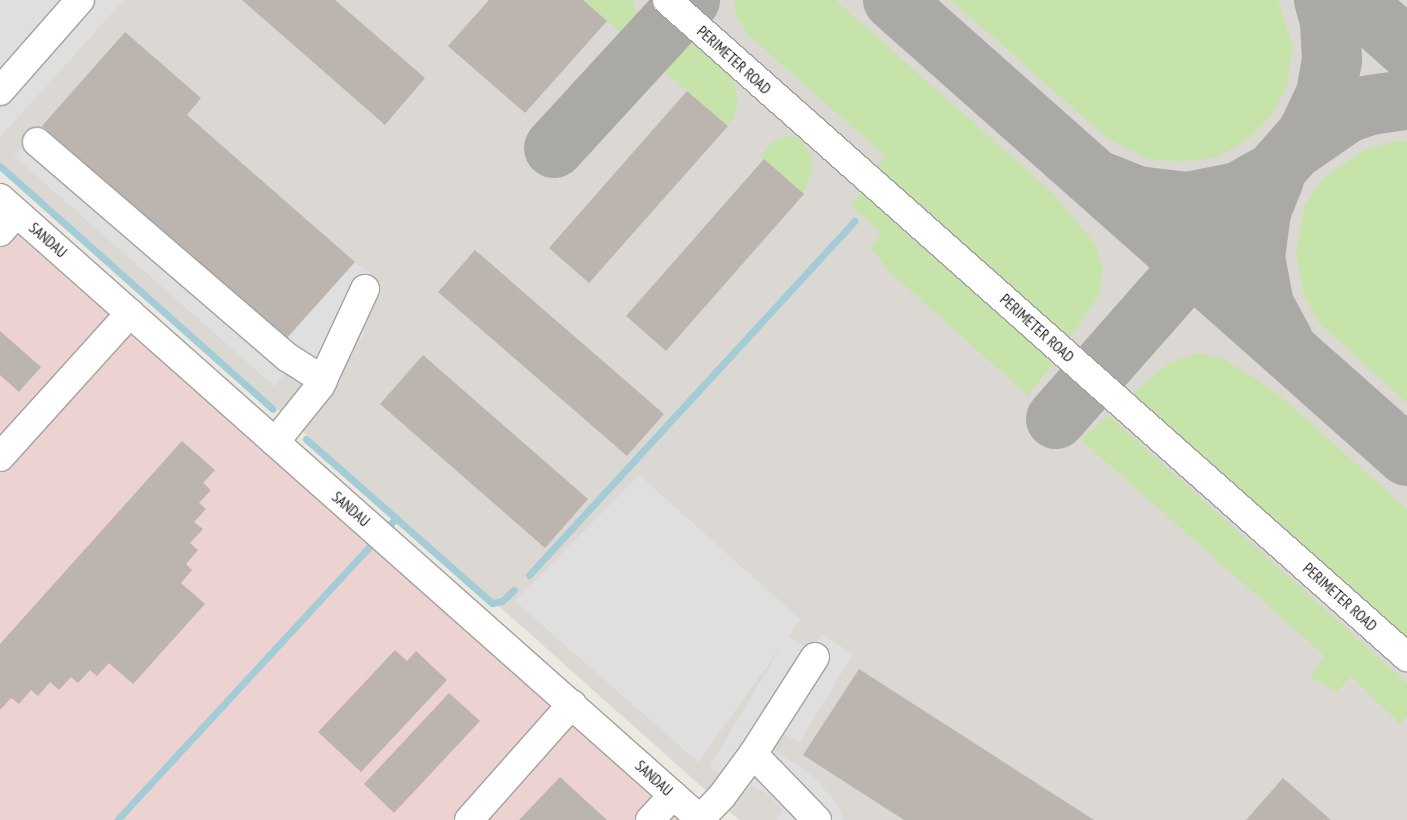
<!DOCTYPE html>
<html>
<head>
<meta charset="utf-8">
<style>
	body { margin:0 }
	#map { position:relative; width:1407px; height:820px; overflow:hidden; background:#ece9e1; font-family:"PT Sans Narrow",sans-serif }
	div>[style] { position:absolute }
	.commercial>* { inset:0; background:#ecd2d1 }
	.airport>* { inset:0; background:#dbd8d3 }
	.grass>* { inset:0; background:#c6e4aa }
	.parking>* { inset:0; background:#dfdfdf }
	.stream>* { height:7px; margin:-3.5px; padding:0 3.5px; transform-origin:3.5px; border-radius:3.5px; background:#a4ccd7 }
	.taxiway>* { height:60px; margin:-30px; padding:0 30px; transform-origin:30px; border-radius:30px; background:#aaa9a5 }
	.building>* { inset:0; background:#bcb4ae }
	.roads { filter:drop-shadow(1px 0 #a2a2a2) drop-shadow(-1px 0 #a2a2a2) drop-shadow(0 1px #a2a2a2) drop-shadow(0 -1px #a2a2a2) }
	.minor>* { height:28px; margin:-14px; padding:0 14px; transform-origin:14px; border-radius:14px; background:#fff }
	span { translate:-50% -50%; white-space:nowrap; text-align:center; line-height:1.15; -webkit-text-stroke:5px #fff; paint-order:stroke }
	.street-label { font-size:15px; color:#1b1b1b }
</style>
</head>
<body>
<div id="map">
	<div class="commercial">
		<i style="clip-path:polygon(0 219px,681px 820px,0 820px)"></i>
	</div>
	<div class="airport">
		<i style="clip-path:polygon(0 0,1407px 0,1407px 820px,739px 820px,0 162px)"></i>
	</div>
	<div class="grass">
		<i style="clip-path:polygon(583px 0,633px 0,637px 14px,627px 38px)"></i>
		<i style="clip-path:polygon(733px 0,835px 0,1056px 196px,1095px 244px,1103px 269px,1099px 295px,1069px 340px,876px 169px,885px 156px,748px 35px,737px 16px)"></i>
		<i style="clip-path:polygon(951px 0,1278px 0,1293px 48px,1287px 86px,1273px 113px,1249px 139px,1217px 157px,1182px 162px,1148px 159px,1107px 138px)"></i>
		<i style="clip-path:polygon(689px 41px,701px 44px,728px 70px,736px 86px,738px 102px,734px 118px,728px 126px,658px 66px)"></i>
		<i style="clip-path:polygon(787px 136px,799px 138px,811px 155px,813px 167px,804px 194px,760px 156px,775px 140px)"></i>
		<i style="clip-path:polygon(1395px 141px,1407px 142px,1407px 403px,1317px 321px,1304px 295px,1296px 253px,1304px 207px,1321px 180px,1364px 150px)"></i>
		<i style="clip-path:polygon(864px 188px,1056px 359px,1028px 396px,891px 273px,870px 247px,882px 233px,851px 206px)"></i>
		<i style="clip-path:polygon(1199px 353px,1223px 359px,1277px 393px,1407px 509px,1407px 638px,1131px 395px,1168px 363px)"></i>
		<i style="clip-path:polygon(1108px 415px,1407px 683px,1407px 717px,1400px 724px,1351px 676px,1337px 692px,1310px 677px,1325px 656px,1081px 440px)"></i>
	</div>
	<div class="parking">
		<i style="clip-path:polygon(0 0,124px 0,0 137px)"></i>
		<i style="clip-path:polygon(42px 126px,286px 339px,355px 262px,372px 275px,362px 341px,356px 338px,338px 367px,286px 373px,274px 386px,14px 156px)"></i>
		<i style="clip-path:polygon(639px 475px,800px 619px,788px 636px,810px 649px,822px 634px,853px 654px,799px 743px,784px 734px,774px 750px,813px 776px,836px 803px,844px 820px,776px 820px,783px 810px,765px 792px,751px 786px,744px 794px,710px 766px,783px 644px,698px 762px,515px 601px)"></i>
	</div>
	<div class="stream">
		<i style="left:0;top:166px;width:365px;rotate:41.7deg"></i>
		<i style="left:306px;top:439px;width:248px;rotate:41.4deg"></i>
		<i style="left:492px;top:603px;width:10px;rotate:-11deg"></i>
		<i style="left:502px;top:601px;width:16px;rotate:-43deg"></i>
		<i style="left:384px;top:531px;width:18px;rotate:-47deg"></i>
		<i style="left:529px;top:575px;width:481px;rotate:-47.4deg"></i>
		<i style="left:117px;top:820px;width:382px;rotate:-47.3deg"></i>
	</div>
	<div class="taxiway">
		<i style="left:893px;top:0;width:687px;rotate:41.58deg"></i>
		<i style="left:1353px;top:0;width:72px;rotate:41.6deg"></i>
		<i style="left:554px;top:148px;width:201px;rotate:-47.4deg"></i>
		<i style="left:1296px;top:148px;width:62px;rotate:-34.5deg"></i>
		<i style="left:1347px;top:113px;width:24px;rotate:-19deg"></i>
		<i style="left:1370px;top:105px;width:37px;rotate:-8deg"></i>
		<i style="left:1274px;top:179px;width:35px;rotate:112deg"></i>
		<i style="left:1261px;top:212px;width:45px;rotate:97.6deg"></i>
		<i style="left:1255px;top:257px;width:49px;rotate:79.4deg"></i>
		<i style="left:1264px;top:305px;width:42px;rotate:61.6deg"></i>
		<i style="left:1105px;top:183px;width:35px;rotate:22deg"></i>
		<i style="left:1137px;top:196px;width:51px;rotate:6.7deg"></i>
		<i style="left:1188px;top:202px;width:51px;rotate:-11.3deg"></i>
		<i style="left:1238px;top:192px;width:35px;rotate:-29deg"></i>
		<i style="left:1056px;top:419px;width:380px;rotate:-48.6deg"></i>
		<i style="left:1307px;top:134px;width:44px;rotate:-64.6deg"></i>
		<i style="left:1326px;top:94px;width:35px;rotate:-80deg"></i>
		<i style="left:1332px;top:60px;width:38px;rotate:-93deg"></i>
		<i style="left:1330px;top:22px;width:23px;rotate:-105deg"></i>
	</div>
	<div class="building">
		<i style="clip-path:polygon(242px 0,335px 0,425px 78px,385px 125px)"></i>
		<i style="clip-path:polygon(489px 0,583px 0,607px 21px,525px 113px,448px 46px)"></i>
		<i style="clip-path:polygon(125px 32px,201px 98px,187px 115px,355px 262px,286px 339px,42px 126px)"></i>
		<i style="clip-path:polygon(687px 91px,728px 126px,589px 283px,549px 248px)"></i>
		<i style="clip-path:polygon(764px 159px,804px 194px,666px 351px,626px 316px)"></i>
		<i style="clip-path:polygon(475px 250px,664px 414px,627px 456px,438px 292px)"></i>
		<i style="clip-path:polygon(0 331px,41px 367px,19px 392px,0 375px)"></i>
		<i style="clip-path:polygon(423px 355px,588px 499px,545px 548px,380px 404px)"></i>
		<i style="clip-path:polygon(182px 441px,215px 470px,203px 483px,211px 490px,199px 503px,206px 509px,194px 522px,203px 529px,190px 543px,198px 550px,186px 564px,192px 570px,181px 583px,205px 604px,133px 684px,109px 663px,97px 676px,90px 670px,78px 683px,71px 677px,59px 690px,50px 682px,38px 696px,31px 690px,19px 704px,11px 698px,0 710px,0 644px)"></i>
		<i style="clip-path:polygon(395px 650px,407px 661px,416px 651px,447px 680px,361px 772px,318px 732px)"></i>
		<i style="clip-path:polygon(859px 669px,1094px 820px,904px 820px,803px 755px)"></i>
		<i style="clip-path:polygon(449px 693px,480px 721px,394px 813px,364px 784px)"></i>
		<i style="clip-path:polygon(560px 777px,607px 820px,519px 820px)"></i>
		<i style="clip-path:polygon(1283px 778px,1331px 820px,1246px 820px)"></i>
	</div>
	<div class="roads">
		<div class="minor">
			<i style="left:667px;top:0;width:990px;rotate:41.6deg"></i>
			<i style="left:0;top:91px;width:121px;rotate:-48.7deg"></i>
			<i style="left:37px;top:142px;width:330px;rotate:40.7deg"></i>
			<i style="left:287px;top:357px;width:43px;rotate:32.6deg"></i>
			<i style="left:0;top:198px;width:937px;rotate:41.58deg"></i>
			<i style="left:0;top:232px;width:25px;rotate:-48deg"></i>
			<i style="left:275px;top:442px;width:72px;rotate:-51.2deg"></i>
			<i style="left:320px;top:386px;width:107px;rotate:-65.1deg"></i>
			<i style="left:0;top:457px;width:194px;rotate:-47.9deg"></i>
			<i style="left:753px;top:754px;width:115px;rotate:-57.4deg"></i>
			<i style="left:469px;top:820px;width:155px;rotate:-48.4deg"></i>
			<i style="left:650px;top:820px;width:34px;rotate:-47deg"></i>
			<i style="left:699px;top:820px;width:33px;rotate:-46deg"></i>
			<i style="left:722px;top:796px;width:52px;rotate:-53.6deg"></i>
			<i style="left:753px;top:754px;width:92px;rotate:45.9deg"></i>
		</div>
	</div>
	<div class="street-label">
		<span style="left:734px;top:60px;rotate:42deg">PERIMETER ROAD</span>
		<span style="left:48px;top:240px;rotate:41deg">SANDAU</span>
		<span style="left:1037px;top:328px;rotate:42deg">PERIMETER ROAD</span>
		<span style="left:351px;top:509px;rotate:41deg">SANDAU</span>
		<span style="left:1340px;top:597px;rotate:42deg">PERIMETER ROAD</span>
		<span style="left:654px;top:778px;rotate:42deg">SANDAU</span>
	</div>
</div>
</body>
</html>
